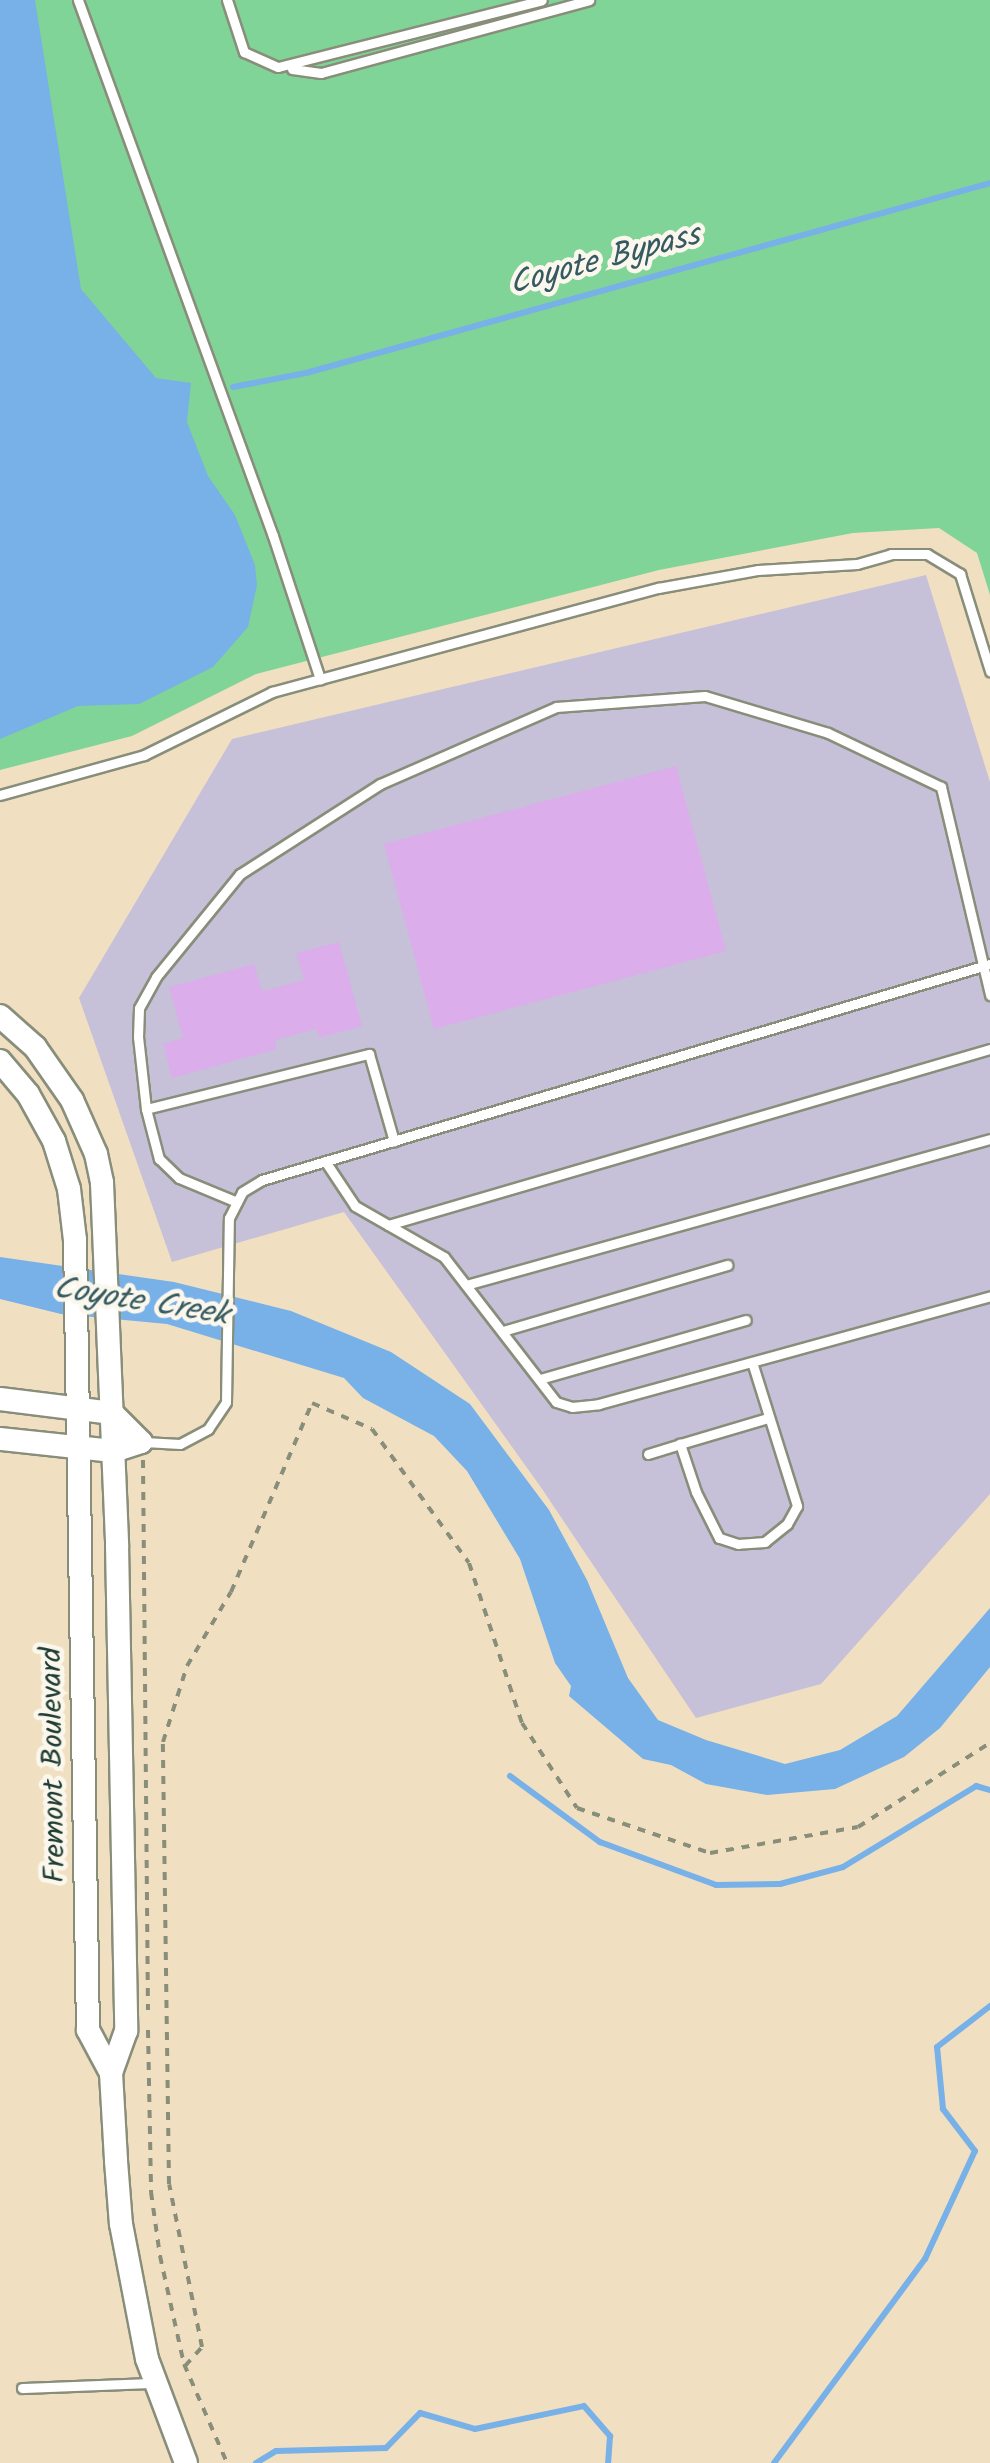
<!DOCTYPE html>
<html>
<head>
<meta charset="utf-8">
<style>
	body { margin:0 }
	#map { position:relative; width:990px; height:2463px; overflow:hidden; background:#f0e0c1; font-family:Kalam,sans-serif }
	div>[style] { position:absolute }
	.industrial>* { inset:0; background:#c7c0d9 }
	.green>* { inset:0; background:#81d497 }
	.water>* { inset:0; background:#78b0e8 }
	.stream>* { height:6px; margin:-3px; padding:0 3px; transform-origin:3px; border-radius:3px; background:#78b0e8 }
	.building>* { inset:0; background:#dbadea }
	.path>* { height:4px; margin-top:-2px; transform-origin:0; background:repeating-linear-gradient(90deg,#888e7a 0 8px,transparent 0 16px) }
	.roads { filter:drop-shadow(2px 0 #888e7a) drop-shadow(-2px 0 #888e7a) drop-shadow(0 2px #888e7a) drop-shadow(0 -2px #888e7a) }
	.service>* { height:9px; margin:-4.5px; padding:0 4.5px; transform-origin:4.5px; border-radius:4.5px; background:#fff }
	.secondary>* { height:22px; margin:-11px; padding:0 11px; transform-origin:11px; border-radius:11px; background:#fff }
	span { translate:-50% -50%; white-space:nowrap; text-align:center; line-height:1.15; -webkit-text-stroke:9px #fbf7ec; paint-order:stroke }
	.street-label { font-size:30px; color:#1f3d34 }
	.water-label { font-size:32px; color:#355a61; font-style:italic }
</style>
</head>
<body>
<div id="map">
	<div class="industrial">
		<i style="clip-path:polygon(926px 575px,990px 782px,990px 1494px,821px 1684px,696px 1718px,540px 1486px,344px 1212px,172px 1262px,79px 998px,232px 739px)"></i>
	</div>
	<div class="green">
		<i style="clip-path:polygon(0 0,990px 0,990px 595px,977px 553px,939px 528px,853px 533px,659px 570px,256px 674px,132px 736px,0 770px)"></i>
	</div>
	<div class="water">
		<i style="clip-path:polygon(0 0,35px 0,81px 289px,156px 378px,191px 383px,187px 422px,208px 476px,235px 515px,255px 565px,257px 585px,248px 627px,213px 667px,139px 704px,78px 706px,0 739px)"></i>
		<i style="clip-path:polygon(0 1257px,174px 1282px,291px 1311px,391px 1352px,470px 1404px,549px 1510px,587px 1580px,628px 1678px,658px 1720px,706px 1740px,785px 1764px,840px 1750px,897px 1716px,990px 1608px,990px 1667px,940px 1728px,904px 1757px,835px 1789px,767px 1795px,706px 1784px,671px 1765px,643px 1759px,569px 1696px,571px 1686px,555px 1663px,520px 1559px,467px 1471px,434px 1436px,363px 1398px,344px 1378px,167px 1324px,61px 1314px,0 1299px)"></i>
	</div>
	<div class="stream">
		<i style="left:233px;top:387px;width:74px;rotate:-10.9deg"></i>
		<i style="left:306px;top:373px;width:710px;rotate:-15.52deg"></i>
		<i style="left:510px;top:1776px;width:112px;rotate:36.3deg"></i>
		<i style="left:600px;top:1842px;width:124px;rotate:20.3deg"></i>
		<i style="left:716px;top:1885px;width:64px;rotate:-0.9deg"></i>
		<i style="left:780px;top:1884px;width:65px;rotate:-15.1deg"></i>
		<i style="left:843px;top:1867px;width:156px;rotate:-31.3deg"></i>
		<i style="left:976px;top:1786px;width:15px;rotate:16deg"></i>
		<i style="left:256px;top:2463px;width:23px;rotate:-31deg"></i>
		<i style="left:276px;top:2451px;width:110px;rotate:-1.6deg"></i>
		<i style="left:386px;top:2448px;width:49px;rotate:-45.8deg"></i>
		<i style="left:420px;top:2413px;width:57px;rotate:16.2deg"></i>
		<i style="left:475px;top:2429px;width:111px;rotate:-11.9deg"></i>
		<i style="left:584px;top:2406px;width:40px;rotate:49deg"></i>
		<i style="left:610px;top:2436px;width:27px;rotate:94deg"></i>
		<i style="left:774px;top:2463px;width:254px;rotate:-53.5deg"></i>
		<i style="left:925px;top:2259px;width:119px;rotate:-65.2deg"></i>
		<i style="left:975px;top:2151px;width:53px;rotate:-127.3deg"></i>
		<i style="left:943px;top:2109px;width:62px;rotate:-95.5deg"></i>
		<i style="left:937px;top:2047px;width:67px;rotate:-37.7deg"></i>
	</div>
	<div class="building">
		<i style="clip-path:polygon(676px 766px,726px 951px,434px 1029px,384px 844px)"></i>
		<i style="clip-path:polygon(339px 942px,362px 1026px,319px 1038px,317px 1029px,275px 1040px,277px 1049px,172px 1078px,163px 1044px,183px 1038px,169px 987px,254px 964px,262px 991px,304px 980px,296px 953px)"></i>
	</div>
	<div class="path">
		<i style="left:143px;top:1460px;width:550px;rotate:89.48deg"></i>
		<i style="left:148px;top:2030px;width:162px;rotate:88.9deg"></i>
		<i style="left:151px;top:2192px;width:65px;rotate:82deg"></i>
		<i style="left:160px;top:2256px;width:111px;rotate:77.5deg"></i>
		<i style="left:184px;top:2364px;width:108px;rotate:66.5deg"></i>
		<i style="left:185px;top:2366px;width:25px;rotate:-48deg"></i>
		<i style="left:202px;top:2347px;width:166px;rotate:-101.4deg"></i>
		<i style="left:169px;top:2184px;width:442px;rotate:-90.8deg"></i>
		<i style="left:163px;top:1742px;width:80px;rotate:-72.5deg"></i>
		<i style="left:187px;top:1666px;width:86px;rotate:-59.3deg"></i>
		<i style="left:231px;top:1592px;width:206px;rotate:-66.8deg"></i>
		<i style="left:312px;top:1403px;width:65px;rotate:23.4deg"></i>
		<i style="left:372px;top:1429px;width:165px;rotate:54.1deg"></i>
		<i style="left:469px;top:1563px;width:169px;rotate:71.7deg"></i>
		<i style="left:522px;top:1723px;width:101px;rotate:57.1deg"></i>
		<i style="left:577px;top:1808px;width:140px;rotate:18.7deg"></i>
		<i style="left:710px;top:1853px;width:150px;rotate:-10deg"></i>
		<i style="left:858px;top:1827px;width:156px;rotate:-32.5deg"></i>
	</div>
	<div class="roads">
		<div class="service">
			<i style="left:78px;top:0;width:570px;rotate:70.01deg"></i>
			<i style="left:273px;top:536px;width:151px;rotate:71.8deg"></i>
			<i style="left:227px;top:0;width:55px;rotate:71.9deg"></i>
			<i style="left:244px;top:52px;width:37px;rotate:24deg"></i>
			<i style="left:278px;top:67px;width:272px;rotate:-14.2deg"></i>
			<i style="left:292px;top:69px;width:29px;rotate:8deg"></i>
			<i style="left:321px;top:73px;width:278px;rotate:-15.2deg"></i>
			<i style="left:0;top:795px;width:149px;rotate:-15.5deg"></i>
			<i style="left:144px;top:755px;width:143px;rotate:-26.2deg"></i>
			<i style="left:272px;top:692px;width:400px;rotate:-15.1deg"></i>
			<i style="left:658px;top:588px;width:102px;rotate:-10.2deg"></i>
			<i style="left:758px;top:570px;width:99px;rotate:-3.5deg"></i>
			<i style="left:857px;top:564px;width:35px;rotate:-16deg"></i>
			<i style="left:891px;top:554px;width:36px"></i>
			<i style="left:927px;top:554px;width:39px;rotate:31deg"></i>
			<i style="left:960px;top:574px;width:102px;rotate:72.8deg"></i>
			<i style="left:146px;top:1109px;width:230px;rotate:-13.9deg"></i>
			<i style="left:369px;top:1054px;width:91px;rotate:74deg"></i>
			<i style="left:325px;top:1161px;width:54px;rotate:56.3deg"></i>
			<i style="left:355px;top:1206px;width:103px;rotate:29.8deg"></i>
			<i style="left:444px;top:1257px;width:183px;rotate:52.3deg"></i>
			<i style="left:556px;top:1402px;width:17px;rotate:17deg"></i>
			<i style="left:572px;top:1407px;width:27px;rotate:-6deg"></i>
			<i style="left:599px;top:1404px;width:406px;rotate:-15.4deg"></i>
			<i style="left:237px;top:1202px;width:63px;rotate:-157.5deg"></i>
			<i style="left:179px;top:1178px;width:28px;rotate:-136deg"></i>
			<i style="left:159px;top:1159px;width:52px;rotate:-104.6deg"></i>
			<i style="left:146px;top:1109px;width:72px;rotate:-96.3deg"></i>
			<i style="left:138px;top:1037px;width:29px;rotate:-88deg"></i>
			<i style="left:139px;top:1008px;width:35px;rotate:-61deg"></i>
			<i style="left:156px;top:977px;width:133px;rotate:-50.8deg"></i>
			<i style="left:240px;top:874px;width:166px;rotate:-32.7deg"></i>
			<i style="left:380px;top:784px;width:192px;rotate:-23.6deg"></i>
			<i style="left:556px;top:707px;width:149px;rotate:-4.2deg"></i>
			<i style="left:705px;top:696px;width:128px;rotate:16.7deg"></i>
			<i style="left:828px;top:733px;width:125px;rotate:25.5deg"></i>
			<i style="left:941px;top:787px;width:214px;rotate:76.7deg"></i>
			<i style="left:388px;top:1225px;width:627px;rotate:-16.3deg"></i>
			<i style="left:466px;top:1285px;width:544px;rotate:-15.57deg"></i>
			<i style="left:503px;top:1331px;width:234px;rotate:-16.4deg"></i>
			<i style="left:752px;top:1362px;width:151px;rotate:72.6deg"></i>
			<i style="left:797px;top:1506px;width:21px;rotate:119deg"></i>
			<i style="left:787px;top:1524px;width:28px;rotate:141deg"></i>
			<i style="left:765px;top:1542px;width:27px;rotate:176deg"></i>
			<i style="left:738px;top:1544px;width:20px;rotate:-162deg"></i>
			<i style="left:719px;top:1538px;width:51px;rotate:-116.6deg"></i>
			<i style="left:696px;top:1492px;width:51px;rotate:-108.4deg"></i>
			<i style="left:680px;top:1444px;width:92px;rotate:-16.5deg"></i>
			<i style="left:540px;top:1379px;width:214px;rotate:-16deg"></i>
			<i style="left:144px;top:1442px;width:36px;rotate:3deg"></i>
			<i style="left:180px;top:1444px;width:32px;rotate:-28deg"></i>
			<i style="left:208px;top:1429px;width:32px;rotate:-56deg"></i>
			<i style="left:226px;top:1402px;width:184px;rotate:-89.1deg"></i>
			<i style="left:229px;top:1218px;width:29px;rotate:-63deg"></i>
			<i style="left:242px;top:1192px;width:23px;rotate:-31deg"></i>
			<i style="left:262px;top:1180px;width:759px;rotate:-16.53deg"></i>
			<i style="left:648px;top:1454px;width:34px;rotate:-17deg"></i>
			<i style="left:22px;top:2388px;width:130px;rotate:-2.2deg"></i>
		</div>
		<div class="secondary">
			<i style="left:0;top:1016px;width:47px;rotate:41.5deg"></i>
			<i style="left:35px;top:1047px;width:65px;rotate:55.1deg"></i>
			<i style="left:72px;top:1100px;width:59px;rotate:66deg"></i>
			<i style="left:96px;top:1154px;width:30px;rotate:78deg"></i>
			<i style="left:102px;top:1183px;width:362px;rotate:87.6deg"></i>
			<i style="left:117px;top:1545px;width:486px;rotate:88.9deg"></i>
			<i style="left:126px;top:2031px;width:45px;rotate:109.7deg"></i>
			<i style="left:111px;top:2073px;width:88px;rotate:86.7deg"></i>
			<i style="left:116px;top:2161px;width:63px;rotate:85.5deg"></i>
			<i style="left:121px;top:2224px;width:137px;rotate:79.1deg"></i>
			<i style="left:147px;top:2359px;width:111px;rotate:69.4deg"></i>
			<i style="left:0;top:1061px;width:43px;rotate:49.7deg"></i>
			<i style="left:28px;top:1094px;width:54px;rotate:61deg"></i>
			<i style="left:54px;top:1141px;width:50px;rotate:72.6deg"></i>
			<i style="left:69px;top:1189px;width:51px;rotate:83.3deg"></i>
			<i style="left:75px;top:1240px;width:790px;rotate:89.06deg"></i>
			<i style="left:88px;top:2030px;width:49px;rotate:61.9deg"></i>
			<i style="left:0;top:1399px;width:113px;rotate:7.1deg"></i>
			<i style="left:112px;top:1413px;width:41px;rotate:45deg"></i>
			<i style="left:141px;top:1442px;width:29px;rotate:162deg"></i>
			<i style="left:113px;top:1451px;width:114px;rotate:-173.9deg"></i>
		</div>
	</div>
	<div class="street-label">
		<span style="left:54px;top:1765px;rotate:-91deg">Fremont Boulevard</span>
	</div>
	<div class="water-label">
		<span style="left:605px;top:261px;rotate:-15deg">Coyote Bypass</span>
		<span style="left:141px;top:1303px;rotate:9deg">Coyote Creek</span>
	</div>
</div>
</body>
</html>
